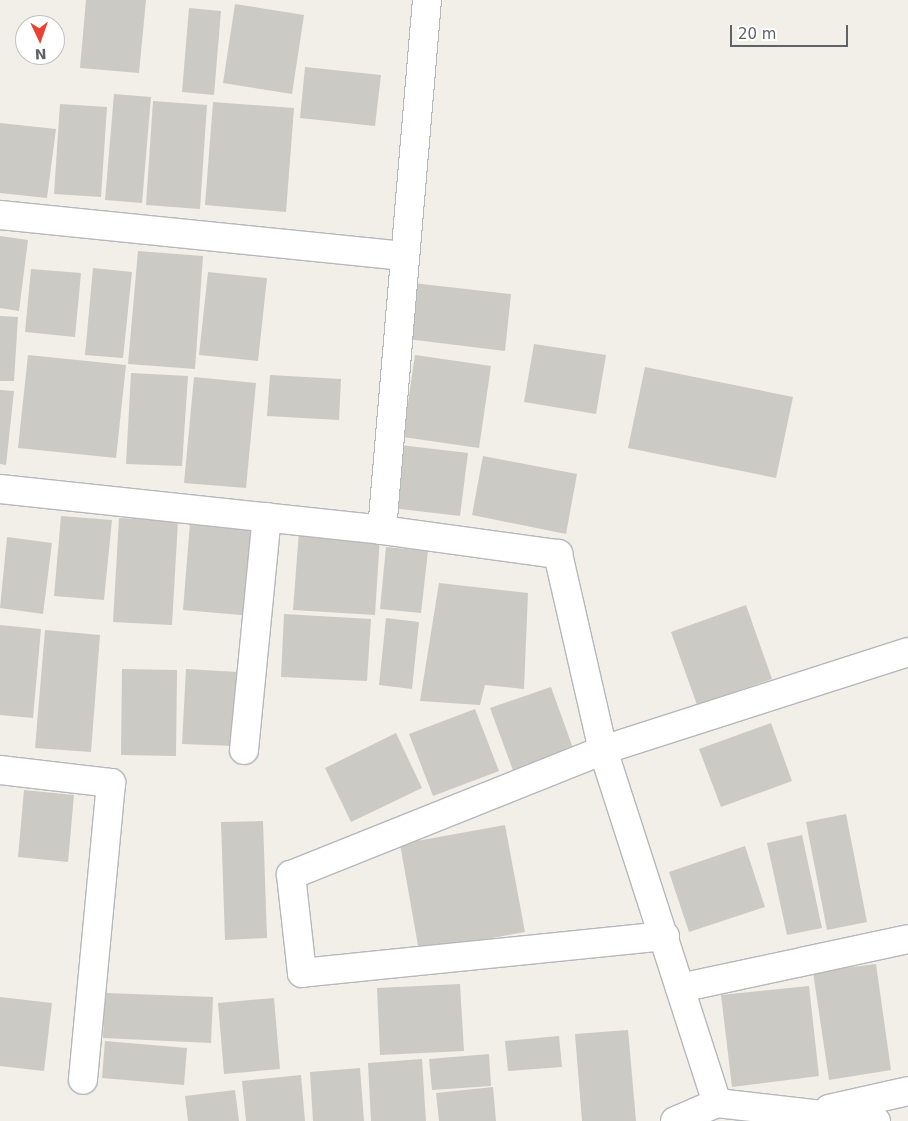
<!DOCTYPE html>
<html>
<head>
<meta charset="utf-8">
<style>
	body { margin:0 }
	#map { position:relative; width:908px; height:1121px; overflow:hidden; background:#f1efe8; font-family:"DejaVu Sans",sans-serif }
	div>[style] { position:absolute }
	.building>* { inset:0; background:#cccac5 }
	.roads { filter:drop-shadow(1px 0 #b5b8bc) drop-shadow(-1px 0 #b5b8bc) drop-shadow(0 1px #b5b8bc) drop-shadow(0 -1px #b5b8bc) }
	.minor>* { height:28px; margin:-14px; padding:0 14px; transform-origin:14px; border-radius:14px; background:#fff }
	span { translate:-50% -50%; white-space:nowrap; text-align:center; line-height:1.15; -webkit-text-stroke:5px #fff; paint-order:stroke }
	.north { position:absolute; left:15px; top:15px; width:50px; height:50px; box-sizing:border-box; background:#fff; border:1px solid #bfc1c3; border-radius:50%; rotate:177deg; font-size:14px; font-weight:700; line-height:20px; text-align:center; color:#5f6368 }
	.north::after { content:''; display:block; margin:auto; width:18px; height:22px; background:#ea4335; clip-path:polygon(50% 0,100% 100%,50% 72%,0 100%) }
	.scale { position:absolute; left:730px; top:25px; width:118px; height:22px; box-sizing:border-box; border:2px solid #5f6368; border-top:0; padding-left:6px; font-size:15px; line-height:18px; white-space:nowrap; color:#5f6368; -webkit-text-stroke:4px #fff; paint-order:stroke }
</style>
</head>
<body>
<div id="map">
	<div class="building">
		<i style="clip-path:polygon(86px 0,146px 0,139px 73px,80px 68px)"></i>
		<i style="clip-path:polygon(235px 4px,304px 15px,292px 94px,223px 83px)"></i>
		<i style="clip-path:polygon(189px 8px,221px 11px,214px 95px,182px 92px)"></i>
		<i style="clip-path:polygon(305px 67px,381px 75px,375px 126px,300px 118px)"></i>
		<i style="clip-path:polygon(114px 94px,151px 97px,142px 203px,105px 200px)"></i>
		<i style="clip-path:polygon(153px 101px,207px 105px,200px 209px,146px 205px)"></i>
		<i style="clip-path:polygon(213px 102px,294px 108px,286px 212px,205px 205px)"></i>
		<i style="clip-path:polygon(60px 104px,107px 107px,101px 197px,54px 194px)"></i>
		<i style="clip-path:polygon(0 123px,56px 129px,47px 198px,0 193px)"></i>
		<i style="clip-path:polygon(0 236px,28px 240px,19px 311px,0 308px)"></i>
		<i style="clip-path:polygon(138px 251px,203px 256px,195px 369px,128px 364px)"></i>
		<i style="clip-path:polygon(93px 268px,132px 272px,123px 358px,85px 355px)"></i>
		<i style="clip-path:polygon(31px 269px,81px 273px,75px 337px,25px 332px)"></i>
		<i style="clip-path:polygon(208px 272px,267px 278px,258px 361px,199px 355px)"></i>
		<i style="clip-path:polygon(413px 283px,511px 294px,505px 351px,407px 339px)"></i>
		<i style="clip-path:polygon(0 316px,18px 317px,14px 381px,0 381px)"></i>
		<i style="clip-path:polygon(534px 344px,606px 355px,596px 414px,524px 402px)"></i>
		<i style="clip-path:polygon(28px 355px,126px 365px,116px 458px,18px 448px)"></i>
		<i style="clip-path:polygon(415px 355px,491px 366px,479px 448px,403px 437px)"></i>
		<i style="clip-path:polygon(645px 367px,793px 397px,776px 478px,628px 448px)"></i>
		<i style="clip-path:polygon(131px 373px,188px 376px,182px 466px,126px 464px)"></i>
		<i style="clip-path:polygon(270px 375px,341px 379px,339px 420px,267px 416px)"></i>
		<i style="clip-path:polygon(194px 377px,256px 383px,246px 488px,184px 483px)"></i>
		<i style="clip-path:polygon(0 390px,14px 391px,6px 465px,0 464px)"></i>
		<i style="clip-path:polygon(400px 445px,468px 453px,460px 516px,392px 508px)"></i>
		<i style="clip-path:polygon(483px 456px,577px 474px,566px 534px,472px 515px)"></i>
		<i style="clip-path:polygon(61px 516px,112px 520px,104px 600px,54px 596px)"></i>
		<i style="clip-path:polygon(119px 518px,178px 521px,172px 625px,113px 622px)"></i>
		<i style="clip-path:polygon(190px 523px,260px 529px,252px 616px,183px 610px)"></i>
		<i style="clip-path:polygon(299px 531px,380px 536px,375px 615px,293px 610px)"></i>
		<i style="clip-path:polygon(7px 537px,52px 543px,43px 614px,0 608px)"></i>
		<i style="clip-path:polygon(386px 547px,428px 551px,421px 613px,380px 609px)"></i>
		<i style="clip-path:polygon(439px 583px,528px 593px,524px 689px,485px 685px,480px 705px,420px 701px)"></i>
		<i style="clip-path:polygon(746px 605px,772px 679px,697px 705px,671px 632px)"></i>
		<i style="clip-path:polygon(284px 614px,371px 619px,367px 681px,281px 677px)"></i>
		<i style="clip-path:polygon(386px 618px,419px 622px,412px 689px,379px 685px)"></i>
		<i style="clip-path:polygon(0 625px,41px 629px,33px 718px,0 715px)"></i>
		<i style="clip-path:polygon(45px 630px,100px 635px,91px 752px,35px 748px)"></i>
		<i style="clip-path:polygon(122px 669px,177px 670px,176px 756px,121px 755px)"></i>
		<i style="clip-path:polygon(186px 669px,238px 672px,234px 746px,182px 744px)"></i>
		<i style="clip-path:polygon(551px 687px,574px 751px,514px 773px,490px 708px)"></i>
		<i style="clip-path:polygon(475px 709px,499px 771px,433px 796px,409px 734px)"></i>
		<i style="clip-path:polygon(771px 723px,792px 781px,721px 807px,699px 749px)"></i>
		<i style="clip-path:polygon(396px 733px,422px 788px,351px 822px,325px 768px)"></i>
		<i style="clip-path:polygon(24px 790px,74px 795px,68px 862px,18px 857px)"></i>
		<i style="clip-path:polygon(846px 814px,867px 922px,827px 930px,806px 822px)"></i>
		<i style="clip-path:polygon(263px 821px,267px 938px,225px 940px,221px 822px)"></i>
		<i style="clip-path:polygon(505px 825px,525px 932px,419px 951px,400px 844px)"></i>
		<i style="clip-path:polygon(802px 835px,822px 928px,787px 935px,767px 843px)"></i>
		<i style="clip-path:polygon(745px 846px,765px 907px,689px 932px,669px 872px)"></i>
		<i style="clip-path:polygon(876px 964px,891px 1070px,829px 1080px,813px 972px)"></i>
		<i style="clip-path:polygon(460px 984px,464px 1051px,380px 1055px,377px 988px)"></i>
		<i style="clip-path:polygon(809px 986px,819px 1076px,732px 1087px,721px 995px)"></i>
		<i style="clip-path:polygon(105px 993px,213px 997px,211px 1043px,103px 1038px)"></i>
		<i style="clip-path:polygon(0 997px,52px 1003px,44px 1071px,0 1066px)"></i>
		<i style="clip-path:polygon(274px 998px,280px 1069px,224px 1074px,218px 1003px)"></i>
		<i style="clip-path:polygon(628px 1030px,636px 1121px,582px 1121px,575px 1034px)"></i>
		<i style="clip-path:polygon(559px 1036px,562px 1067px,508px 1071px,505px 1041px)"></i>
		<i style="clip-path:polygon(105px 1041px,187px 1048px,184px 1085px,102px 1078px)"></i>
		<i style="clip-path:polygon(489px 1054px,491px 1086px,432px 1090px,429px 1059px)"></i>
		<i style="clip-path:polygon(422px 1059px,426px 1121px,371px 1121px,368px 1063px)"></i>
		<i style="clip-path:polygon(360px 1068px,364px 1121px,313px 1121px,310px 1072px)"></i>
		<i style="clip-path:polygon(301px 1075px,305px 1121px,246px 1121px,242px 1081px)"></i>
		<i style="clip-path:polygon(493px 1087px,496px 1121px,439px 1121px,436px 1093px)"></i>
		<i style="clip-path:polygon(235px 1090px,239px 1121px,188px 1121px,185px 1096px)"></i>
	</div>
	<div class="roads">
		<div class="minor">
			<i style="left:0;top:215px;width:407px;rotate:5.8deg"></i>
			<i style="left:0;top:489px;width:384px;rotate:6.1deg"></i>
			<i style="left:382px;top:530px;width:178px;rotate:7.8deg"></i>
			<i style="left:558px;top:554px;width:201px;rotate:77.1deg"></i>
			<i style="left:603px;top:750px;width:371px;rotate:72.1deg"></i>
			<i style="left:382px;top:530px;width:532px;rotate:-85.15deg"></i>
			<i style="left:244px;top:750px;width:234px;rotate:-84.4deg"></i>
			<i style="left:0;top:770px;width:112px;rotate:6.7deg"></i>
			<i style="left:111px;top:783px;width:298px;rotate:95.4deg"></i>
			<i style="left:665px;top:936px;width:365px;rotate:174.2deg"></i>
			<i style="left:302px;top:973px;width:99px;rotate:-96.4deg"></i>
			<i style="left:291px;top:875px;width:336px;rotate:-21.8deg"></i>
			<i style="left:603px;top:750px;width:320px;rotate:-17.8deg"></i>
			<i style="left:680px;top:988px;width:233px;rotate:-12.1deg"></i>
			<i style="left:829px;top:1109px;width:81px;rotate:-12.8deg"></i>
			<i style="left:675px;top:1121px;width:46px;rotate:-23.2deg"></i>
			<i style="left:717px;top:1103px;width:160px;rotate:6.5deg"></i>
		</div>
	</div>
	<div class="north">N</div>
	<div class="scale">20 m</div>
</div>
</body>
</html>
